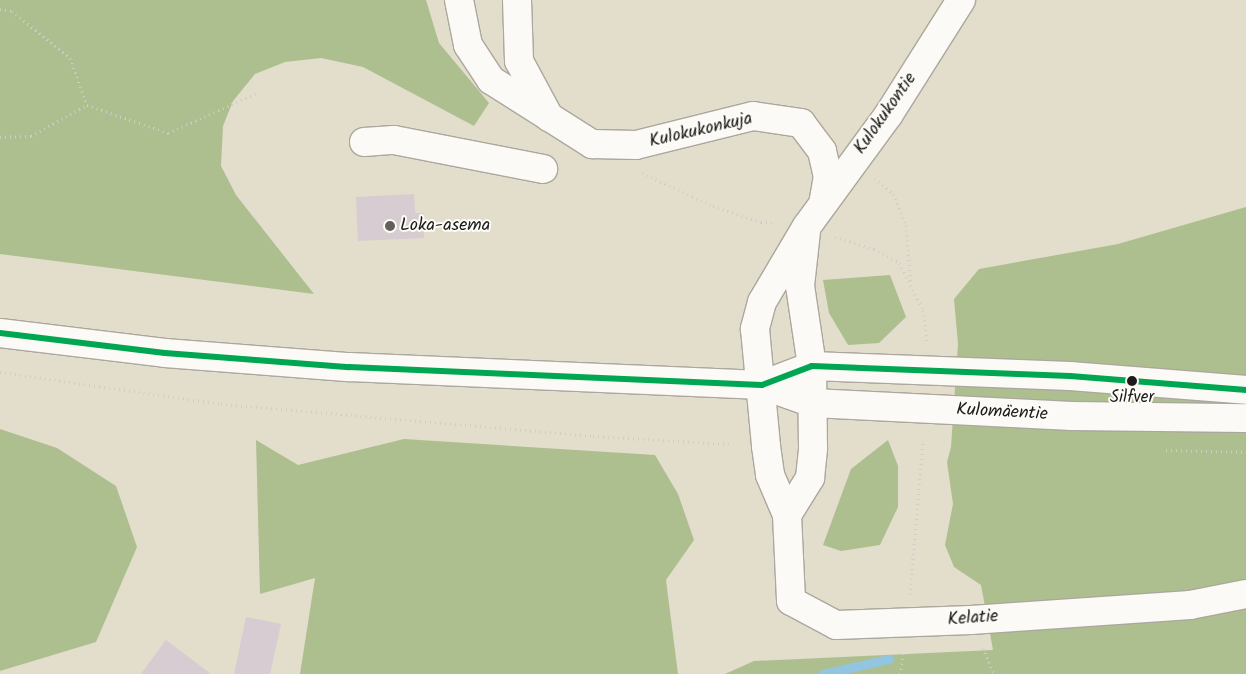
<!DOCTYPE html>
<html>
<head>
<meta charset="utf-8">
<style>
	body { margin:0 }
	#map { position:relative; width:1246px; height:674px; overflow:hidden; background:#e3ddcc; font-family:Kalam,sans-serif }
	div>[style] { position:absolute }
	.forest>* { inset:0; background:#adbf8e }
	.stream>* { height:9px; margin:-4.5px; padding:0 4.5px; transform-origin:4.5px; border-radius:4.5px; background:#92c6e0 }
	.building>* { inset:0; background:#d6ccd2 }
	.path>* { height:3px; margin-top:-1.5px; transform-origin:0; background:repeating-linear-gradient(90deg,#cfcdc9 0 1px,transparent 0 5px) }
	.roads { filter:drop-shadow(1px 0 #aba79d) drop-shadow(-1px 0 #aba79d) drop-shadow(0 1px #aba79d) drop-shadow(0 -1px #aba79d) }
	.minor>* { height:28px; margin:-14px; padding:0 14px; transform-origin:14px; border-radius:14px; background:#fbfaf7 }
	.major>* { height:28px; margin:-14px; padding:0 14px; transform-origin:14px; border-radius:14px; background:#fbfaf7 }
	.bus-1>* { height:6px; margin:-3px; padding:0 3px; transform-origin:3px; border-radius:3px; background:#00a651 }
	.dots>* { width:14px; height:14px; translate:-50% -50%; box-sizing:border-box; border:2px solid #fdfcf7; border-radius:50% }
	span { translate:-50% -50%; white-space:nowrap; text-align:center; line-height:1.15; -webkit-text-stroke:4px #fdfcf7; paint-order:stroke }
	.bus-label { font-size:17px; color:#1c1c1c }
	.street-label { font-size:18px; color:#1c1c1c }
	.poi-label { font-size:18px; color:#1c1c1c }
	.left { translate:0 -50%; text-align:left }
</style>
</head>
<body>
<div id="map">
	<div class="forest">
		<i style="clip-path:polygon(0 0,426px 0,439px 43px,489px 103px,474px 126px,363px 67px,321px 58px,285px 62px,255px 74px,233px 101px,223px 126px,221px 166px,236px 195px,314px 294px,0 254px)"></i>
		<i style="clip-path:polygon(1246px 207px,1246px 674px,725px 674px,754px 661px,993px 650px,981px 585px,954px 567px,945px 545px,953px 504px,947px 462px,951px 447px,958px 344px,954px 299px,979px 269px,1118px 244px)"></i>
		<i style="clip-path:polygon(890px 275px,906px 317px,879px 343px,848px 345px,829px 313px,823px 280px)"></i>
		<i style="clip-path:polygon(0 429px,57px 448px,116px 486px,137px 547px,96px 642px,0 671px)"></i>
		<i style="clip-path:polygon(404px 439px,655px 455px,678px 494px,694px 540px,666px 580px,678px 674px,300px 674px,315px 578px,260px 594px,256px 440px,298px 465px)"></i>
		<i style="clip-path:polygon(888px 440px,898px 466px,898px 507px,880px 545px,841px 551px,823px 545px,851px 469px)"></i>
	</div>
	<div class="stream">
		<i style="left:822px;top:674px;width:69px;rotate:-12.6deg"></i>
	</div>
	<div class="building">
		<i style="clip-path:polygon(414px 194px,415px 213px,423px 213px,424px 238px,358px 241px,356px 197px)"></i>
		<i style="clip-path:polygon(246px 617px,281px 624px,270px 674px,234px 674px)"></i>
		<i style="clip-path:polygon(166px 640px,211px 674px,141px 674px)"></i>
	</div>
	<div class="path">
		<i style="left:0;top:9px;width:12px;rotate:9deg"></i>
		<i style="left:12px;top:11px;width:75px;rotate:39deg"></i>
		<i style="left:70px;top:58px;width:50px;rotate:70.1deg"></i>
		<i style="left:0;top:137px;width:31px;rotate:-2deg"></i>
		<i style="left:31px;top:136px;width:64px;rotate:-29deg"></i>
		<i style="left:87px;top:105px;width:86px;rotate:19.1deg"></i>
		<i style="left:168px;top:133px;width:100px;rotate:-24.3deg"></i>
		<i style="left:642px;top:173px;width:78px;rotate:24.9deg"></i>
		<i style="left:713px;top:206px;width:51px;rotate:18.4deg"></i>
		<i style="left:761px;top:222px;width:15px;rotate:4deg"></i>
		<i style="left:875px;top:178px;width:24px;rotate:42deg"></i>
		<i style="left:893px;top:194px;width:34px;rotate:67deg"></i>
		<i style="left:906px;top:225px;width:59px;rotate:85.2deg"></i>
		<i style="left:835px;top:237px;width:41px;rotate:17.1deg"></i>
		<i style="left:874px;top:249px;width:29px;rotate:29deg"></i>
		<i style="left:899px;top:263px;width:53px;rotate:62.9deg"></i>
		<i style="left:923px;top:310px;width:33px;rotate:83deg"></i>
		<i style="left:0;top:372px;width:223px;rotate:8.2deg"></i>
		<i style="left:221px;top:404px;width:373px;rotate:4.9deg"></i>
		<i style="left:593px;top:436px;width:136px;rotate:3.4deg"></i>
		<i style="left:1166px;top:450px;width:80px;rotate:1.4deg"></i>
		<i style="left:910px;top:594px;width:152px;rotate:-85.1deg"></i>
		<i style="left:983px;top:648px;width:28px;rotate:67deg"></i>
		<i style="left:900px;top:674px;width:24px;rotate:-81deg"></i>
	</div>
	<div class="roads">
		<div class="minor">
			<i style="left:459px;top:0;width:46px;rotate:78.7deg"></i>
			<i style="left:468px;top:45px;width:42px;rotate:56.7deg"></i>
			<i style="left:491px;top:80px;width:120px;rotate:32.4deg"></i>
			<i style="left:592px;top:144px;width:44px;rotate:1.3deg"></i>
			<i style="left:636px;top:145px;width:121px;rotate:-13.9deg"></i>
			<i style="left:753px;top:116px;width:49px;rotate:8.3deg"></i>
			<i style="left:801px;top:123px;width:35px;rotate:53deg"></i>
			<i style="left:822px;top:151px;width:26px;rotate:77deg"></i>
			<i style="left:828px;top:176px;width:27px;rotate:100deg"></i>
			<i style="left:517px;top:0;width:61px;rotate:88.1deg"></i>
			<i style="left:519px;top:61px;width:64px;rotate:61.8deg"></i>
			<i style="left:961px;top:0;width:135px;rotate:122.3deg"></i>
			<i style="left:889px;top:114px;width:139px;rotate:126.2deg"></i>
			<i style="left:807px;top:226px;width:88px;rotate:120.6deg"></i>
			<i style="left:762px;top:302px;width:28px;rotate:105deg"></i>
			<i style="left:755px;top:329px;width:118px;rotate:84.6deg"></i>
			<i style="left:766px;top:446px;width:29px;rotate:82deg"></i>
			<i style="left:770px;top:475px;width:43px;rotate:67deg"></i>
			<i style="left:787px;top:515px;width:86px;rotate:87.3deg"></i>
			<i style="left:791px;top:601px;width:51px;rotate:28.1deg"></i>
			<i style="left:836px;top:625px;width:135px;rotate:-2.1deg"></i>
			<i style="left:971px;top:620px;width:220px;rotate:-3.9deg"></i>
			<i style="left:1190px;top:605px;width:57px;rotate:-11.1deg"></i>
			<i style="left:364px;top:142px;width:30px;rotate:-4deg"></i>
			<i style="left:394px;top:140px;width:152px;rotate:11deg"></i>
			<i style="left:787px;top:515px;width:44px;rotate:-58.1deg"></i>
			<i style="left:810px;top:478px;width:30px;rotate:-84deg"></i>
			<i style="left:813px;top:448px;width:82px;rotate:-90.7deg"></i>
			<i style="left:812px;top:366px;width:81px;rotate:-98.5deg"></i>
			<i style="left:800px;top:286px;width:54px;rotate:-83.7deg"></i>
		</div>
		<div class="major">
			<i style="left:0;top:333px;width:166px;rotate:6.9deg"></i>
			<i style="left:165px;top:353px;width:185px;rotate:4.4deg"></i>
			<i style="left:349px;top:367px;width:413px;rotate:2.5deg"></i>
			<i style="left:762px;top:385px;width:54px;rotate:19.4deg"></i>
			<i style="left:813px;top:403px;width:259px;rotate:2.9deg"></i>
			<i style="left:1072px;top:416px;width:174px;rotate:0.7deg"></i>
			<i style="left:762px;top:385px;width:53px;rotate:-20.8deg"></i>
			<i style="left:812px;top:366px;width:258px;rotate:2.2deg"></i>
			<i style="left:1070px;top:376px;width:177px;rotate:4.5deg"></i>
		</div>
	</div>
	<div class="bus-1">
		<i style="left:0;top:333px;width:166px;rotate:6.9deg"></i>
		<i style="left:165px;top:353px;width:185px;rotate:4.4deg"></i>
		<i style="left:349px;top:367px;width:413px;rotate:2.5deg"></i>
		<i style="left:762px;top:385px;width:53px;rotate:-20.8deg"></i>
		<i style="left:812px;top:366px;width:258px;rotate:2.2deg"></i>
		<i style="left:1070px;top:376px;width:177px;rotate:4.5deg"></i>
	</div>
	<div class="dots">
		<i style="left:390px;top:226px;background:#62605a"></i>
		<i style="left:1132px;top:381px;background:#1c1c1c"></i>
	</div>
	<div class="bus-label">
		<span style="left:1132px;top:398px">Silfver</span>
	</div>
	<div class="street-label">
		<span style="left:886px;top:114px;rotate:-55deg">Kulokukontie</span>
		<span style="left:701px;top:131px;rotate:-13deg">Kulokukonkuja</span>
		<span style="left:1002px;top:413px;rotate:3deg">Kulomäentie</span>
		<span style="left:973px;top:619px;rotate:-4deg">Kelatie</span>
	</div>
	<div class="poi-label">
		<span class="left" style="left:400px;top:226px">Loka-asema</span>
	</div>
</div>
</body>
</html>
